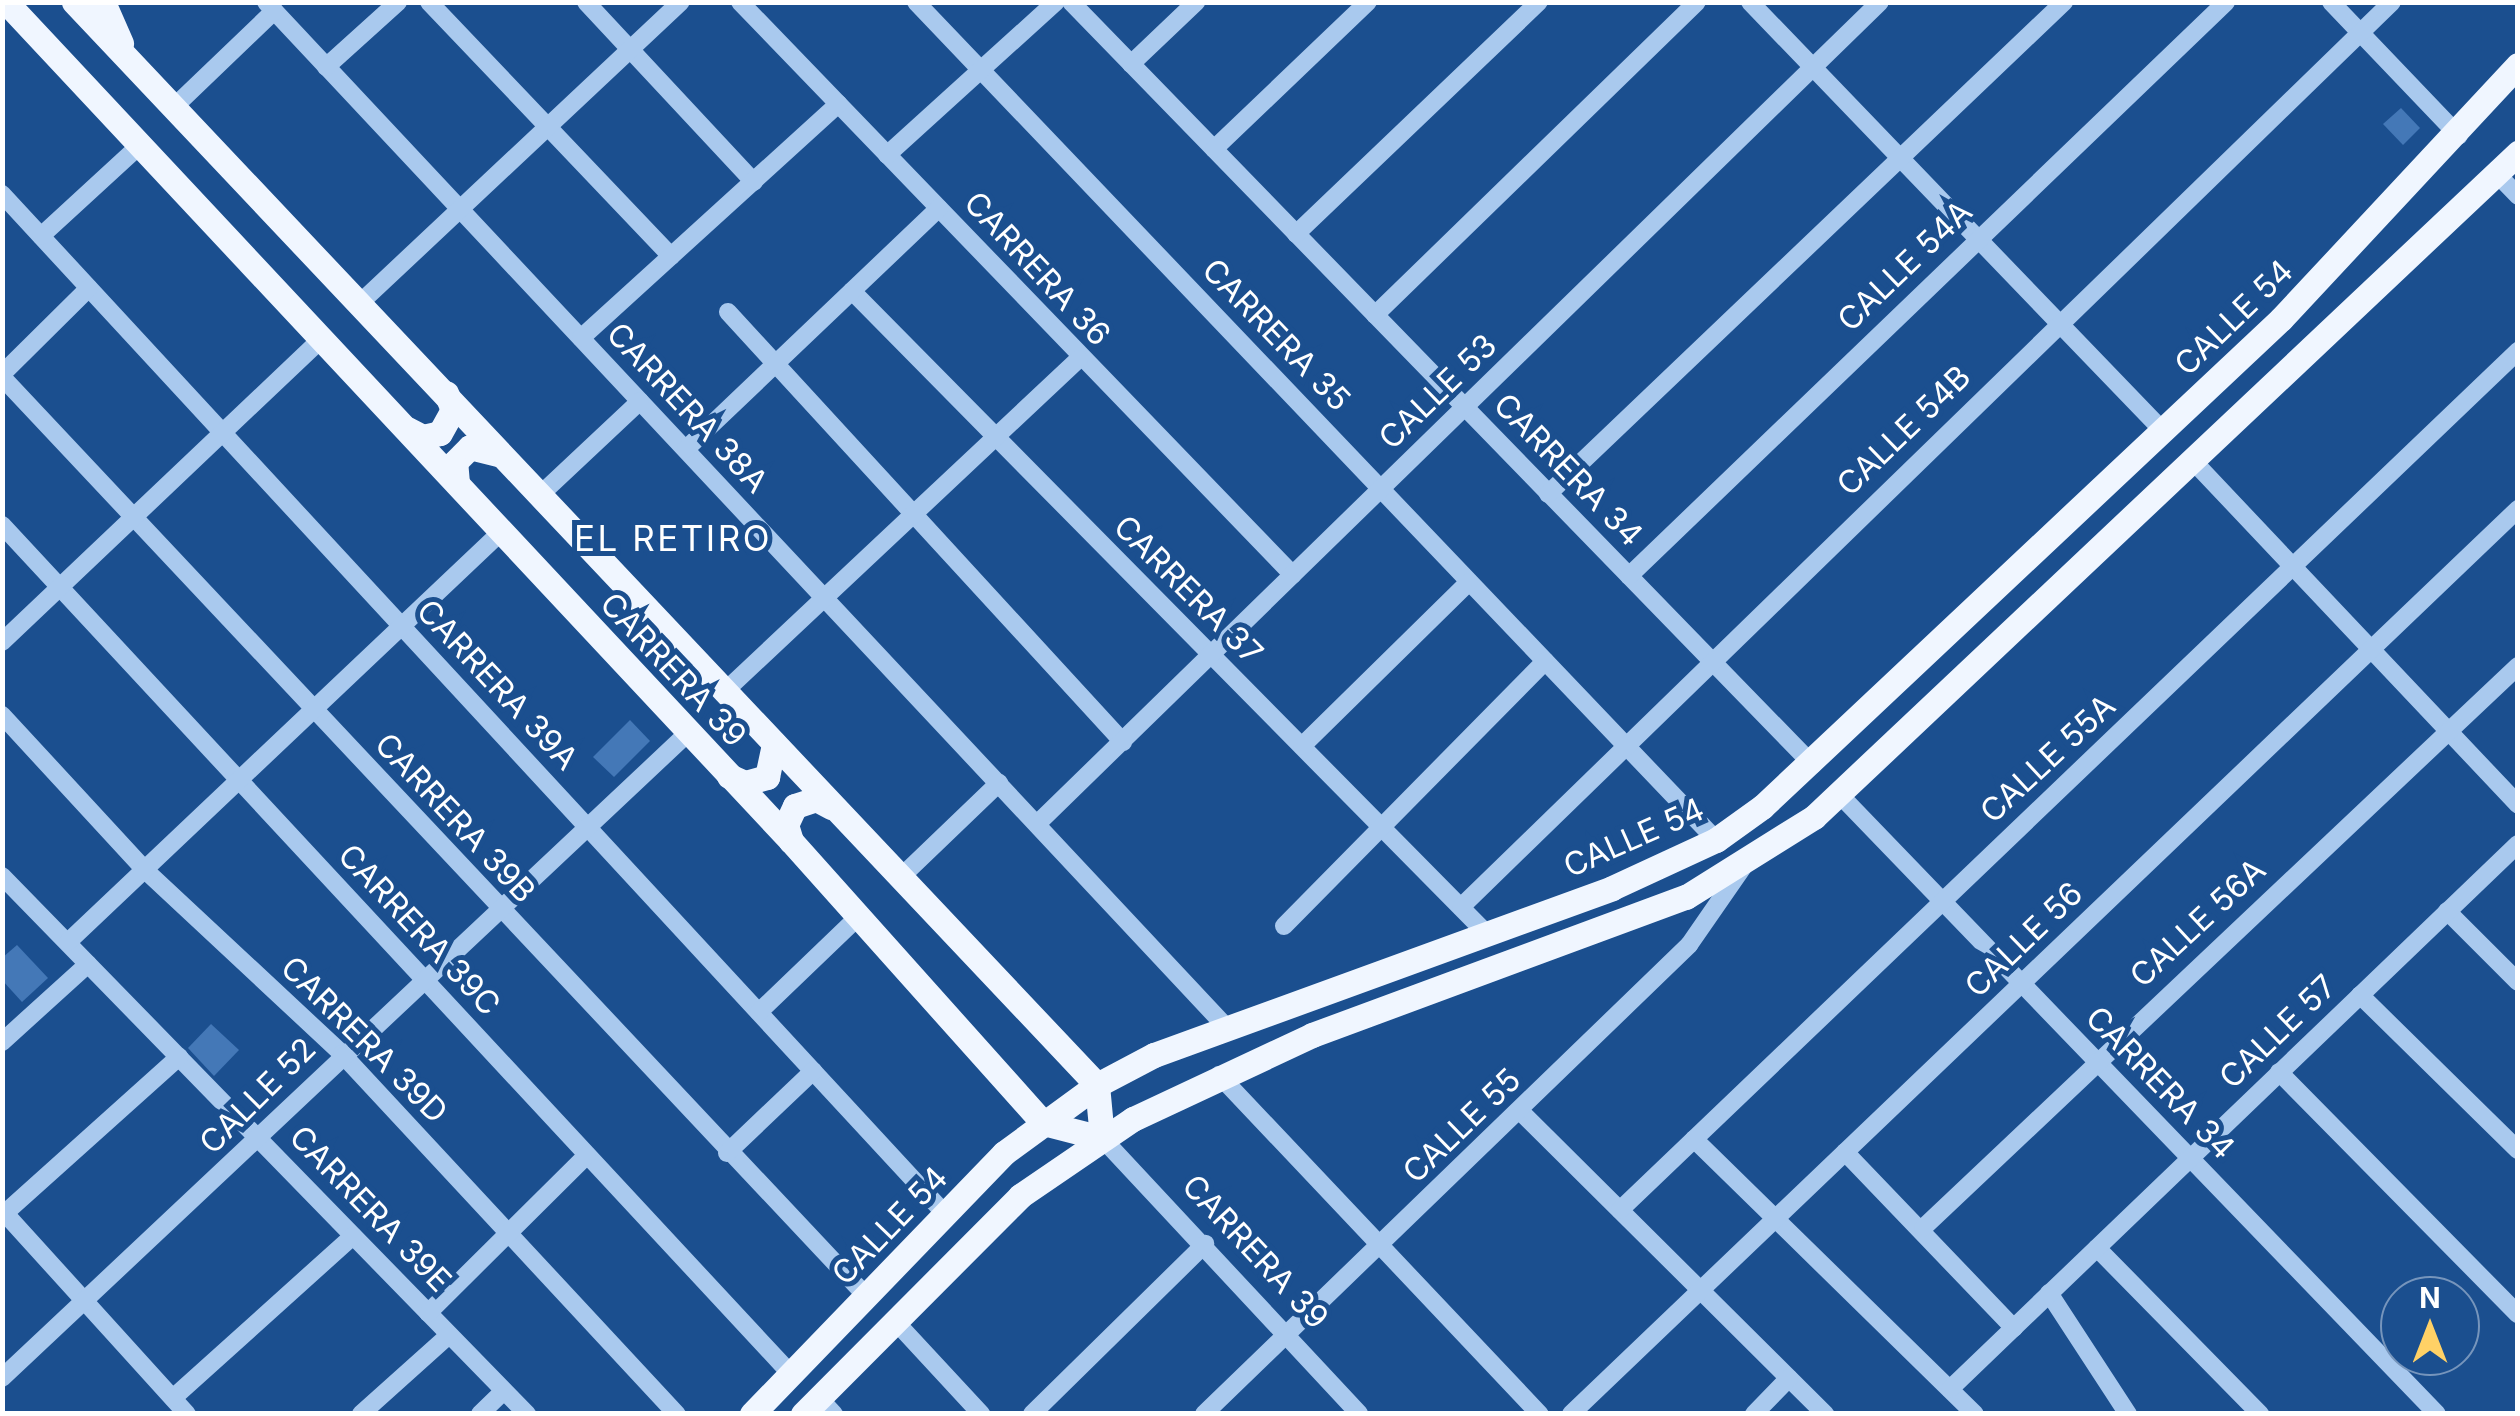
<!DOCTYPE html>
<html>
<head>
<meta charset="utf-8">
<style>
	body { margin:0 }
	#map { position:relative; width:2520px; height:1416px; overflow:hidden; background:#1b4f8f; font-family:Inter,sans-serif }
	div>[style] { position:absolute }
	.building>* { inset:0; background:#4478b7 }
	.minor>* { height:18px; margin:-9px; padding:0 9px; transform-origin:9px; border-radius:9px; background:#a9c9ee }
	.major>* { height:25px; margin:-12.5px; padding:0 12.5px; transform-origin:12.5px; border-radius:12.5px; background:#f0f6ff }
	span { translate:-50% -50%; white-space:nowrap; text-align:center; line-height:1.15; -webkit-text-stroke:10px #1b4f8f; paint-order:stroke }
	.street-label { font-size:32px; color:#fff }
	.neighbourhood-label { font-size:35px; color:#fff; letter-spacing:2.5px }
	.frame { position:absolute; inset:0; border:5px solid #fff; pointer-events:none }
	.north { position:absolute; left:2380px; top:1276px; width:100px; height:100px; box-sizing:border-box; background:#1b4f8f; border:2px solid #7695bc; border-radius:50%; rotate:0deg; font-size:28px; font-weight:700; line-height:40px; text-align:center; color:#fff }
	.north::after { content:''; display:block; margin:auto; width:35px; height:45px; background:#ffd166; clip-path:polygon(50% 0,100% 100%,50% 72%,0 100%) }
</style>
</head>
<body>
<div id="map">
	<div class="building">
		<i style="clip-path:polygon(2401px 108px,2420px 128px,2403px 145px,2383px 124px)"></i>
		<i style="clip-path:polygon(630px 720px,650px 741px,614px 777px,593px 757px)"></i>
		<i style="clip-path:polygon(17px 945px,48px 978px,22px 1002px,2px 980px,2px 958px)"></i>
		<i style="clip-path:polygon(211px 1024px,239px 1050px,214px 1076px,188px 1048px)"></i>
	</div>
	<div class="minor">
		<i style="left:266px;top:2px;width:1407px;rotate:46.87deg"></i>
		<i style="left:429px;top:2px;width:351px;rotate:46.4deg"></i>
		<i style="left:586px;top:2px;width:246px;rotate:47deg"></i>
		<i style="left:740px;top:2px;width:796px;rotate:46.02deg"></i>
		<i style="left:916px;top:2px;width:1159px;rotate:46.33deg"></i>
		<i style="left:1071px;top:2px;width:1064px;rotate:45.8deg"></i>
		<i style="left:1750px;top:2px;width:597px;rotate:46.09deg"></i>
		<i style="left:2331px;top:2px;width:185px;rotate:46.3deg"></i>
		<i style="left:1131px;top:64px;width:90px;rotate:-43.6deg"></i>
		<i style="left:326px;top:67px;width:97px;rotate:-42.1deg"></i>
		<i style="left:174px;top:107px;width:139px;rotate:-43.8deg"></i>
		<i style="left:1214px;top:149px;width:213px;rotate:-43.7deg"></i>
		<i style="left:887px;top:155px;width:228px;rotate:-42.2deg"></i>
		<i style="left:2496px;top:173px;width:32px;rotate:46deg"></i>
		<i style="left:2px;top:194px;width:1392px;rotate:47.24deg"></i>
		<i style="left:1296px;top:234px;width:336px;rotate:-43.7deg"></i>
		<i style="left:41px;top:236px;width:137px;rotate:-42.6deg"></i>
		<i style="left:852px;top:291px;width:899px;rotate:45.36deg"></i>
		<i style="left:359px;top:304px;width:441px;rotate:-43.2deg"></i>
		<i style="left:728px;top:312px;width:584px;rotate:47.43deg"></i>
		<i style="left:1375px;top:315px;width:449px;rotate:-44.2deg"></i>
		<i style="left:581px;top:338px;width:348px;rotate:-42.3deg"></i>
		<i style="left:2px;top:374px;width:122px;rotate:-44.7deg"></i>
		<i style="left:2px;top:377px;width:1263px;rotate:46.76deg"></i>
		<i style="left:686px;top:449px;width:349px;rotate:-43.6deg"></i>
		<i style="left:2195px;top:463px;width:470px;rotate:46.6deg"></i>
		<i style="left:1548px;top:494px;width:713px;rotate:-43.64deg"></i>
		<i style="left:540px;top:495px;width:137px;rotate:-43.2deg"></i>
		<i style="left:2px;top:525px;width:1160px;rotate:47.1deg"></i>
		<i style="left:1629px;top:576px;width:828px;rotate:-43.87deg"></i>
		<i style="left:2px;top:642px;width:440px;rotate:-43.5deg"></i>
		<i style="left:723px;top:693px;width:488px;rotate:-43.2deg"></i>
		<i style="left:2px;top:715px;width:211px;rotate:47.3deg"></i>
		<i style="left:145px;top:870px;width:270px;rotate:43deg"></i>
		<i style="left:342px;top:1054px;width:492px;rotate:47.1deg"></i>
		<i style="left:1302px;top:746px;width:234px;rotate:-44.5deg"></i>
		<i style="left:1839px;top:794px;width:861px;rotate:46.03deg"></i>
		<i style="left:1037px;top:824px;width:1177px;rotate:-44.28deg"></i>
		<i style="left:2px;top:876px;width:752px;rotate:45.7deg"></i>
		<i style="left:901px;top:877px;width:136px;rotate:-43.8deg"></i>
		<i style="left:1461px;top:907px;width:1298px;rotate:-44.19deg"></i>
		<i style="left:2447px;top:911px;width:100px;rotate:45deg"></i>
		<i style="left:1284px;top:926px;width:372px;rotate:-45.4deg"></i>
		<i style="left:68px;top:942px;width:596px;rotate:-43.44deg"></i>
		<i style="left:2360px;top:995px;width:221px;rotate:44.5deg"></i>
		<i style="left:759px;top:1012px;width:139px;rotate:-43.8deg"></i>
		<i style="left:2px;top:1042px;width:116px;rotate:-42.2deg"></i>
		<i style="left:2279px;top:1072px;width:340px;rotate:45.4deg"></i>
		<i style="left:1219px;top:1075px;width:467px;rotate:46.6deg"></i>
		<i style="left:1521px;top:1112px;width:429px;rotate:44.8deg"></i>
		<i style="left:1102px;top:1138px;width:377px;rotate:47deg"></i>
		<i style="left:1694px;top:1139px;width:393px;rotate:44.4deg"></i>
		<i style="left:1845px;top:1152px;width:244px;rotate:46.2deg"></i>
		<i style="left:727px;top:1153px;width:119px;rotate:-43.6deg"></i>
		<i style="left:2px;top:1210px;width:275px;rotate:47.8deg"></i>
		<i style="left:1620px;top:1210px;width:1243px;rotate:-43.73deg"></i>
		<i style="left:5px;top:1213px;width:234px;rotate:-41.9deg"></i>
		<i style="left:1923px;top:1228px;width:818px;rotate:-43.37deg"></i>
		<i style="left:2097px;top:1248px;width:233px;rotate:45.5deg"></i>
		<i style="left:2049px;top:1293px;width:145px;rotate:56.9deg"></i>
		<i style="left:428px;top:1313px;width:224px;rotate:-44.8deg"></i>
		<i style="left:895px;top:1321px;width:127px;rotate:47.2deg"></i>
		<i style="left:2px;top:1378px;width:942px;rotate:-43.24deg"></i>
		<i style="left:1950px;top:1389px;width:787px;rotate:-43.82deg"></i>
		<i style="left:173px;top:1398px;width:242px;rotate:-42deg"></i>
		<i style="left:819px;top:1398px;width:22px;rotate:47deg"></i>
		<i style="left:361px;top:1414px;width:117px;rotate:-41.9deg"></i>
		<i style="left:480px;top:1414px;width:33px;rotate:-44deg"></i>
		<i style="left:1032px;top:1414px;width:243px;rotate:-44.5deg"></i>
		<i style="left:1204px;top:1414px;width:675px;rotate:-44.04deg"></i>
		<i style="left:1689px;top:945px;width:95px;rotate:-55.3deg"></i>
		<i style="left:1571px;top:1414px;width:1310px;rotate:-43.7deg"></i>
		<i style="left:1754px;top:1414px;width:50px;rotate:-45.8deg"></i>
	</div>
	<div class="major">
		<i style="left:6px;top:2px;width:1149px;rotate:46.9deg"></i>
		<i style="left:791px;top:841px;width:378px;rotate:48.2deg"></i>
		<i style="left:1043px;top:1123px;width:61px;rotate:14.3deg"></i>
		<i style="left:74px;top:2px;width:1490px;rotate:46.63deg"></i>
		<i style="left:1097px;top:1085px;width:53px;rotate:84.6deg"></i>
		<i style="left:103px;top:2px;width:45px;rotate:66.3deg"></i>
		<i style="left:407px;top:429px;width:18px;rotate:27deg"></i>
		<i style="left:423px;top:437px;width:17px;rotate:-13deg"></i>
		<i style="left:440px;top:433px;width:26px;rotate:-61deg"></i>
		<i style="left:453px;top:410px;width:18px;rotate:-112deg"></i>
		<i style="left:457px;top:483px;width:21px;rotate:-95deg"></i>
		<i style="left:455px;top:462px;width:21px;rotate:-45deg"></i>
		<i style="left:470px;top:447px;width:30px;rotate:14deg"></i>
		<i style="left:729px;top:776px;width:17px;rotate:24deg"></i>
		<i style="left:745px;top:783px;width:23px;rotate:-15deg"></i>
		<i style="left:767px;top:777px;width:34px;rotate:-78deg"></i>
		<i style="left:791px;top:841px;width:17px;rotate:-107deg"></i>
		<i style="left:786px;top:825px;width:21px;rotate:-65deg"></i>
		<i style="left:795px;top:806px;width:22px;rotate:-18deg"></i>
		<i style="left:816px;top:799px;width:17px;rotate:28deg"></i>
		<i style="left:752px;top:1414px;width:363px;rotate:-46deg"></i>
		<i style="left:1004px;top:1153px;width:115px;rotate:-36.2deg"></i>
		<i style="left:1097px;top:1085px;width:64px;rotate:-27.8deg"></i>
		<i style="left:1154px;top:1055px;width:487px;rotate:-20deg"></i>
		<i style="left:1612px;top:888px;width:115px;rotate:-24.8deg"></i>
		<i style="left:1716px;top:840px;width:57px;rotate:-35.7deg"></i>
		<i style="left:1762px;top:807px;width:712px;rotate:-43.24deg"></i>
		<i style="left:2281px;top:319px;width:347px;rotate:-47deg"></i>
		<i style="left:803px;top:1414px;width:308px;rotate:-45.1deg"></i>
		<i style="left:1020px;top:1196px;width:137px;rotate:-34.3deg"></i>
		<i style="left:1133px;top:1119px;width:198px;rotate:-25.1deg"></i>
		<i style="left:1312px;top:1035px;width:399px;rotate:-20.3deg"></i>
		<i style="left:1686px;top:897px;width:151px;rotate:-32deg"></i>
		<i style="left:1814px;top:817px;width:968px;rotate:-43.33deg"></i>
	</div>
	<div class="street-label">
		<span style="left:1905px;top:266px;rotate:-44deg">CALLE 54A</span>
		<span style="left:1037px;top:269px;rotate:47deg">CARRERA 36</span>
		<span style="left:2234px;top:318px;rotate:-44deg">CALLE 54</span>
		<span style="left:1276px;top:335px;rotate:46deg">CARRERA 35</span>
		<span style="left:1438px;top:392px;rotate:-44deg">CALLE 53</span>
		<span style="left:687px;top:408px;rotate:47deg">CARRERA 38A</span>
		<span style="left:1904px;top:431px;rotate:-44deg">CALLE 54B</span>
		<span style="left:1568px;top:470px;rotate:46deg">CARRERA 34</span>
		<span style="left:1188px;top:590px;rotate:45deg">CARRERA 37</span>
		<span style="left:673px;top:670px;rotate:47deg">CARRERA 39</span>
		<span style="left:497px;top:685px;rotate:47deg">CARRERA 39A</span>
		<span style="left:2048px;top:759px;rotate:-43deg">CALLE 55A</span>
		<span style="left:455px;top:818px;rotate:47deg">CARRERA 39B</span>
		<span style="left:1634px;top:838px;rotate:-24deg">CALLE 54</span>
		<span style="left:2198px;top:923px;rotate:-43deg">CALLE 56A</span>
		<span style="left:419px;top:930px;rotate:47deg">CARRERA 39C</span>
		<span style="left:2024px;top:940px;rotate:-44deg">CALLE 56</span>
		<span style="left:2278px;top:1032px;rotate:-44deg">CALLE 57</span>
		<span style="left:364px;top:1040px;rotate:45deg">CARRERA 39D</span>
		<span style="left:2160px;top:1083px;rotate:46deg">CARRERA 34</span>
		<span style="left:258px;top:1096px;rotate:-45deg">CALLE 52</span>
		<span style="left:1462px;top:1126px;rotate:-44deg">CALLE 55</span>
		<span style="left:370px;top:1209px;rotate:46deg">CARRERA 39E</span>
		<span style="left:890px;top:1226px;rotate:-46deg">CALLE 54</span>
		<span style="left:1255px;top:1252px;rotate:47deg">CARRERA 39</span>
	</div>
	<div class="neighbourhood-label">
		<span style="left:673px;top:538px">EL RETIRO</span>
	</div>
	<div class="frame"></div>
	<div class="north">N</div>
</div>
</body>
</html>
